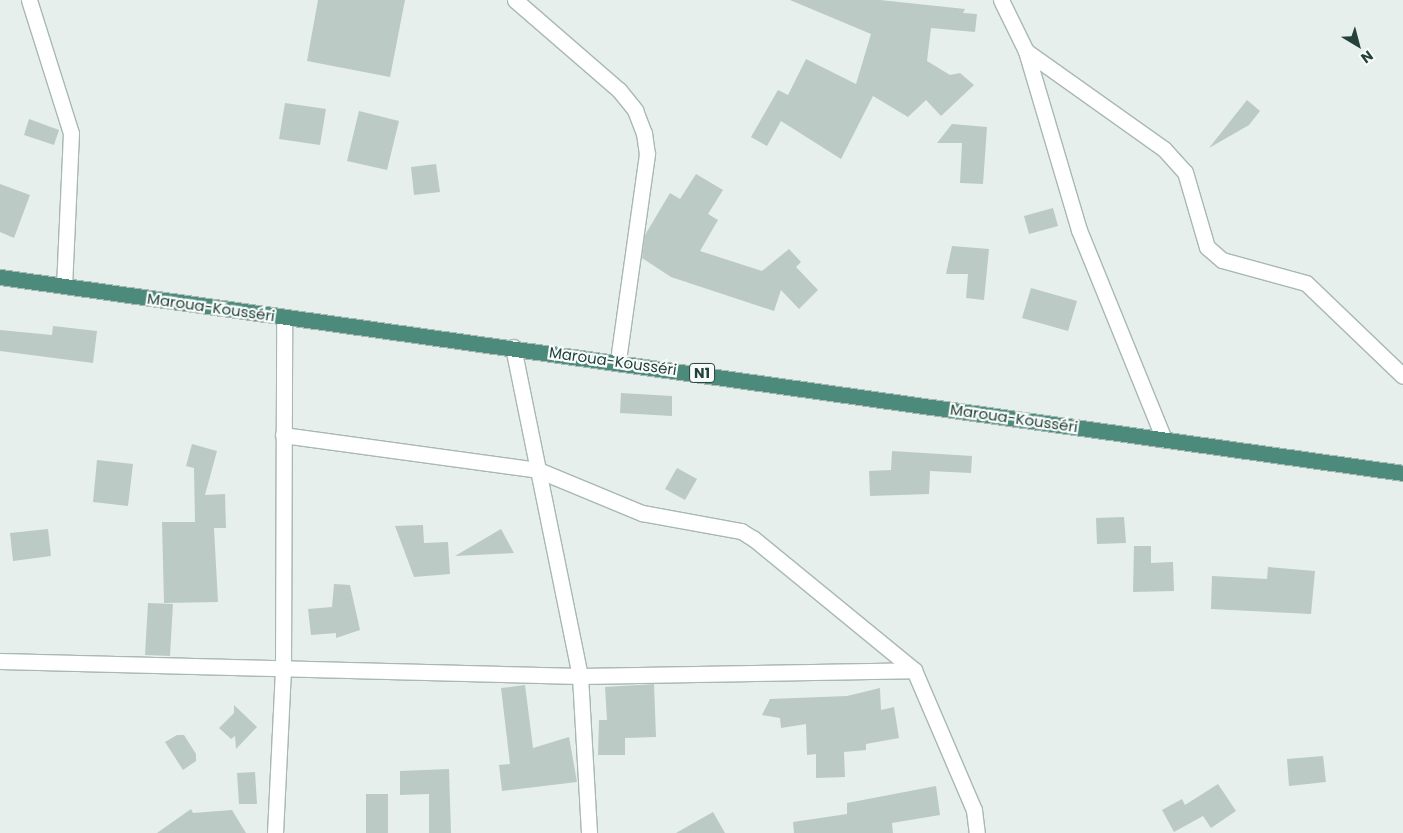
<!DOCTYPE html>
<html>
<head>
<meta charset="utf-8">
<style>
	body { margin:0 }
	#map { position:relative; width:1403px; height:833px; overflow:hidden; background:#e6efeb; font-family:Poppins,sans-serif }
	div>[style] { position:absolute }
	.building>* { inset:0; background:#bbcac4 }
	.roads { filter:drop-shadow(1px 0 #a8b8b2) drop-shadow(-1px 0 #a8b8b2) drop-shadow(0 1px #a8b8b2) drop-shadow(0 -1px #a8b8b2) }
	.minor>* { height:15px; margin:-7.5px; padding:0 7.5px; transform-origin:7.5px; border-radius:7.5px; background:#fff }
	.trunk>* { height:15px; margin:-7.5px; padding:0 7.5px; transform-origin:7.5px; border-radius:7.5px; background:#4c8a7c }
	span { translate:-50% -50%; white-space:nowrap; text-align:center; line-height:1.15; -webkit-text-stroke:4.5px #f7fbf9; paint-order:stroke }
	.shield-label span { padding:1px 4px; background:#f7fbf9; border:1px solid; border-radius:4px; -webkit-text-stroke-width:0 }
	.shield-label { font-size:14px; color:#24423a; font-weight:700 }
	.street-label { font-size:15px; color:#24423a }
	.north { position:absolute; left:1333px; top:20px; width:50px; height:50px; -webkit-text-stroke:4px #f7fbf9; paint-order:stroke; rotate:143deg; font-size:14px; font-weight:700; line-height:20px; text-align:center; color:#24423a }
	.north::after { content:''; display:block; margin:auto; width:18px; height:22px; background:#24423a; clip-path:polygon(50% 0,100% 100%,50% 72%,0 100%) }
</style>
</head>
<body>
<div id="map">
	<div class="building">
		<i style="clip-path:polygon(318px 0,405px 0,390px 77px,307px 61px)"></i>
		<i style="clip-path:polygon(790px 0,880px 0,965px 9px,963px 13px,977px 14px,975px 32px,931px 28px,927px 61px,950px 75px,960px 73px,974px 85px,941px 116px,926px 100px,908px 117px,873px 96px,841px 159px,781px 121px,767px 146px,751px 137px,778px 90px,788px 95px,806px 59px,856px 84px,871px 34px)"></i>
		<i style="clip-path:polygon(1247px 100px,1260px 111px,1249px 125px,1209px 148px)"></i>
		<i style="clip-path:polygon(285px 103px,326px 109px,320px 145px,279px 139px)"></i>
		<i style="clip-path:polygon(359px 111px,399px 121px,387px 170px,347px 161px)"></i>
		<i style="clip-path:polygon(29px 119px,59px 130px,54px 145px,24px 135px)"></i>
		<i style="clip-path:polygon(952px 124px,987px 127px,983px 184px,960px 183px,962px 143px,937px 143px)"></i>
		<i style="clip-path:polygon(436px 164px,440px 192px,414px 195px,411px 167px)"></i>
		<i style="clip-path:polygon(696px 174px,723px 190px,708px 214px,718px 220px,700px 251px,762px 271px,789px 249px,801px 262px,796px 267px,818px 290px,799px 309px,781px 290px,774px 311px,671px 277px,642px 258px,645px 235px,670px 193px,680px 199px)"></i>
		<i style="clip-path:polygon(0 184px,30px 195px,14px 238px,0 232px)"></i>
		<i style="clip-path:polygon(1053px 208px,1058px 226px,1029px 234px,1024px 216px)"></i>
		<i style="clip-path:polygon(952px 246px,989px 249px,984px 300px,966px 298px,968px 274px,946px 274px)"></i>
		<i style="clip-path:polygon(1031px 288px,1077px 301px,1068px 331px,1022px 318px)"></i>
		<i style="clip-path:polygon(53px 326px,97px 331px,93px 363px,0 351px,0 330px,52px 335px)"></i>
		<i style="clip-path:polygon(621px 393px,672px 396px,672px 416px,620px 413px)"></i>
		<i style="clip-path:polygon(192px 444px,217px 451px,205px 495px,225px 494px,226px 528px,214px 528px,218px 602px,164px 603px,162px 522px,195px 522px,194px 468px,186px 466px)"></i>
		<i style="clip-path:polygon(892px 451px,972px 456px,971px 473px,930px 471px,929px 494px,870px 496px,869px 471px,891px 470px)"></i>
		<i style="clip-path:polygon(97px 460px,133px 464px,128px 506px,93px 502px)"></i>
		<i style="clip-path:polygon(677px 468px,697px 479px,685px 500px,665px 489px)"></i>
		<i style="clip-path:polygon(1124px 517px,1126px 543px,1097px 544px,1096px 518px)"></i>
		<i style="clip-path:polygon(423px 525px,424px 543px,448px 542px,450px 574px,414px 577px,395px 526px)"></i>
		<i style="clip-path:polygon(48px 529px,51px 556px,13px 561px,10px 533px)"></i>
		<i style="clip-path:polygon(501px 529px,514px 553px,455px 556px)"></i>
		<i style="clip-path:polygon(1134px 546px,1151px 546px,1151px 563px,1173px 562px,1174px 591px,1133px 592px)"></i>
		<i style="clip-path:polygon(1268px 567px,1315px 571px,1311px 614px,1211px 609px,1212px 576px,1267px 579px)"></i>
		<i style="clip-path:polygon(334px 584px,350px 585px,360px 630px,336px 638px,336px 633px,311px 635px,308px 609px,332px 607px)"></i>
		<i style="clip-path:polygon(148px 603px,173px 604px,170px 656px,145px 655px)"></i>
		<i style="clip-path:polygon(654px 684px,656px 737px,625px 738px,625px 755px,598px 755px,599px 720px,607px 720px,605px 687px)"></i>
		<i style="clip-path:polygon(525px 685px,533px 748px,569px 737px,577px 782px,502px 791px,499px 765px,510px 764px,501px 688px)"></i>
		<i style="clip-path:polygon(880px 688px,881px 710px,894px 707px,899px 738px,866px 744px,866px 750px,844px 752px,845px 777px,816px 778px,816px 754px,807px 755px,806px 724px,781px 728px,780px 718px,762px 715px,770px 699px,847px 696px)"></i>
		<i style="clip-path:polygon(234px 705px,257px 727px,236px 749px,235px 736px,231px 739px,219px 728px,234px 713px)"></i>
		<i style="clip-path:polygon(177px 735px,184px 735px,196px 754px,196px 761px,183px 770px,165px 742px)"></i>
		<i style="clip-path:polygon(1323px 756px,1326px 782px,1289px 786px,1287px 759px)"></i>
		<i style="clip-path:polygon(449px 769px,451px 833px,429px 833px,429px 794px,400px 795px,400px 771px)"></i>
		<i style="clip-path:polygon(255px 772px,257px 804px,239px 804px,237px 773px)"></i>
		<i style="clip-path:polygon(1218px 784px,1236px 811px,1211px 828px,1203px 816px,1174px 832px,1162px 810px,1182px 799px,1185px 805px)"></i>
		<i style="clip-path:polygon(936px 786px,940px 815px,892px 823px,893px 833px,794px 833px,793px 822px,847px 814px,847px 803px)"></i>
		<i style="clip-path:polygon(366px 794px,388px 794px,388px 833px,366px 833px)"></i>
		<i style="clip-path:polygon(191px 809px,193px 813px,232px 810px,246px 833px,157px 833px)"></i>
		<i style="clip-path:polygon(713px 812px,725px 833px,676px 833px)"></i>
	</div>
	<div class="roads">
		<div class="minor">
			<i style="left:29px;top:0;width:139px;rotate:72.5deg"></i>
			<i style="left:71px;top:133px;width:153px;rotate:92.6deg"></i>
			<i style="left:515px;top:0;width:138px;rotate:40.9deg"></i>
			<i style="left:619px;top:90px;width:26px;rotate:51deg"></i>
			<i style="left:635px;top:110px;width:25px;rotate:69deg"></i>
			<i style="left:644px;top:133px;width:21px;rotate:82deg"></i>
			<i style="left:647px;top:154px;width:209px;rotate:98deg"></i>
			<i style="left:1001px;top:0;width:57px;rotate:63.9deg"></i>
			<i style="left:1026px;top:51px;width:187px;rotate:73.5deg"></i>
			<i style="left:1079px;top:230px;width:226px;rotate:67.9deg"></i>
			<i style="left:1026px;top:51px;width:169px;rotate:35.4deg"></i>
			<i style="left:1164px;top:149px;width:31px;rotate:48deg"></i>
			<i style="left:1185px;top:172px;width:78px;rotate:73.7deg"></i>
			<i style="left:1207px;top:247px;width:20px;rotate:41deg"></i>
			<i style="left:1222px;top:260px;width:87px;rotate:15.3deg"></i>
			<i style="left:1306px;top:283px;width:134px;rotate:43.8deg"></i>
			<i style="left:513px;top:347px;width:336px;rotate:78.5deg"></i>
			<i style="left:580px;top:676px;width:157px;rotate:86.7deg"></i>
			<i style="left:283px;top:435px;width:257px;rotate:7.8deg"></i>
			<i style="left:538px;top:470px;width:113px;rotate:22.5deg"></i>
			<i style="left:642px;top:513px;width:101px;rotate:10.3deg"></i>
			<i style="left:741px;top:531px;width:15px;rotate:32deg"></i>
			<i style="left:754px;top:539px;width:207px;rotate:39.3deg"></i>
			<i style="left:914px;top:670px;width:152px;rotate:66.8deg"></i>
			<i style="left:974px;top:810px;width:23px;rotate:83deg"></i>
			<i style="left:0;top:661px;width:580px;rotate:1.48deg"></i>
			<i style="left:580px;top:676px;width:334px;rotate:-1deg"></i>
			<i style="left:275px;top:833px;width:164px;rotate:-87.2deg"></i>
			<i style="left:283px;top:669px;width:352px;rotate:-89.8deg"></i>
		</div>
		<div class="trunk">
			<i style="left:0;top:277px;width:1417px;rotate:7.95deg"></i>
		</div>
	</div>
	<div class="shield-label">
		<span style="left:702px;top:373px">N1</span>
	</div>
	<div class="street-label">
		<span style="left:211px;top:307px;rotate:8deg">Maroua-Kousséri</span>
		<span style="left:613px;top:361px;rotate:8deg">Maroua-Kousséri</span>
		<span style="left:1014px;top:418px;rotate:8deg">Maroua-Kousséri</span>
	</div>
	<div class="north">N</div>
</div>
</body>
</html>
